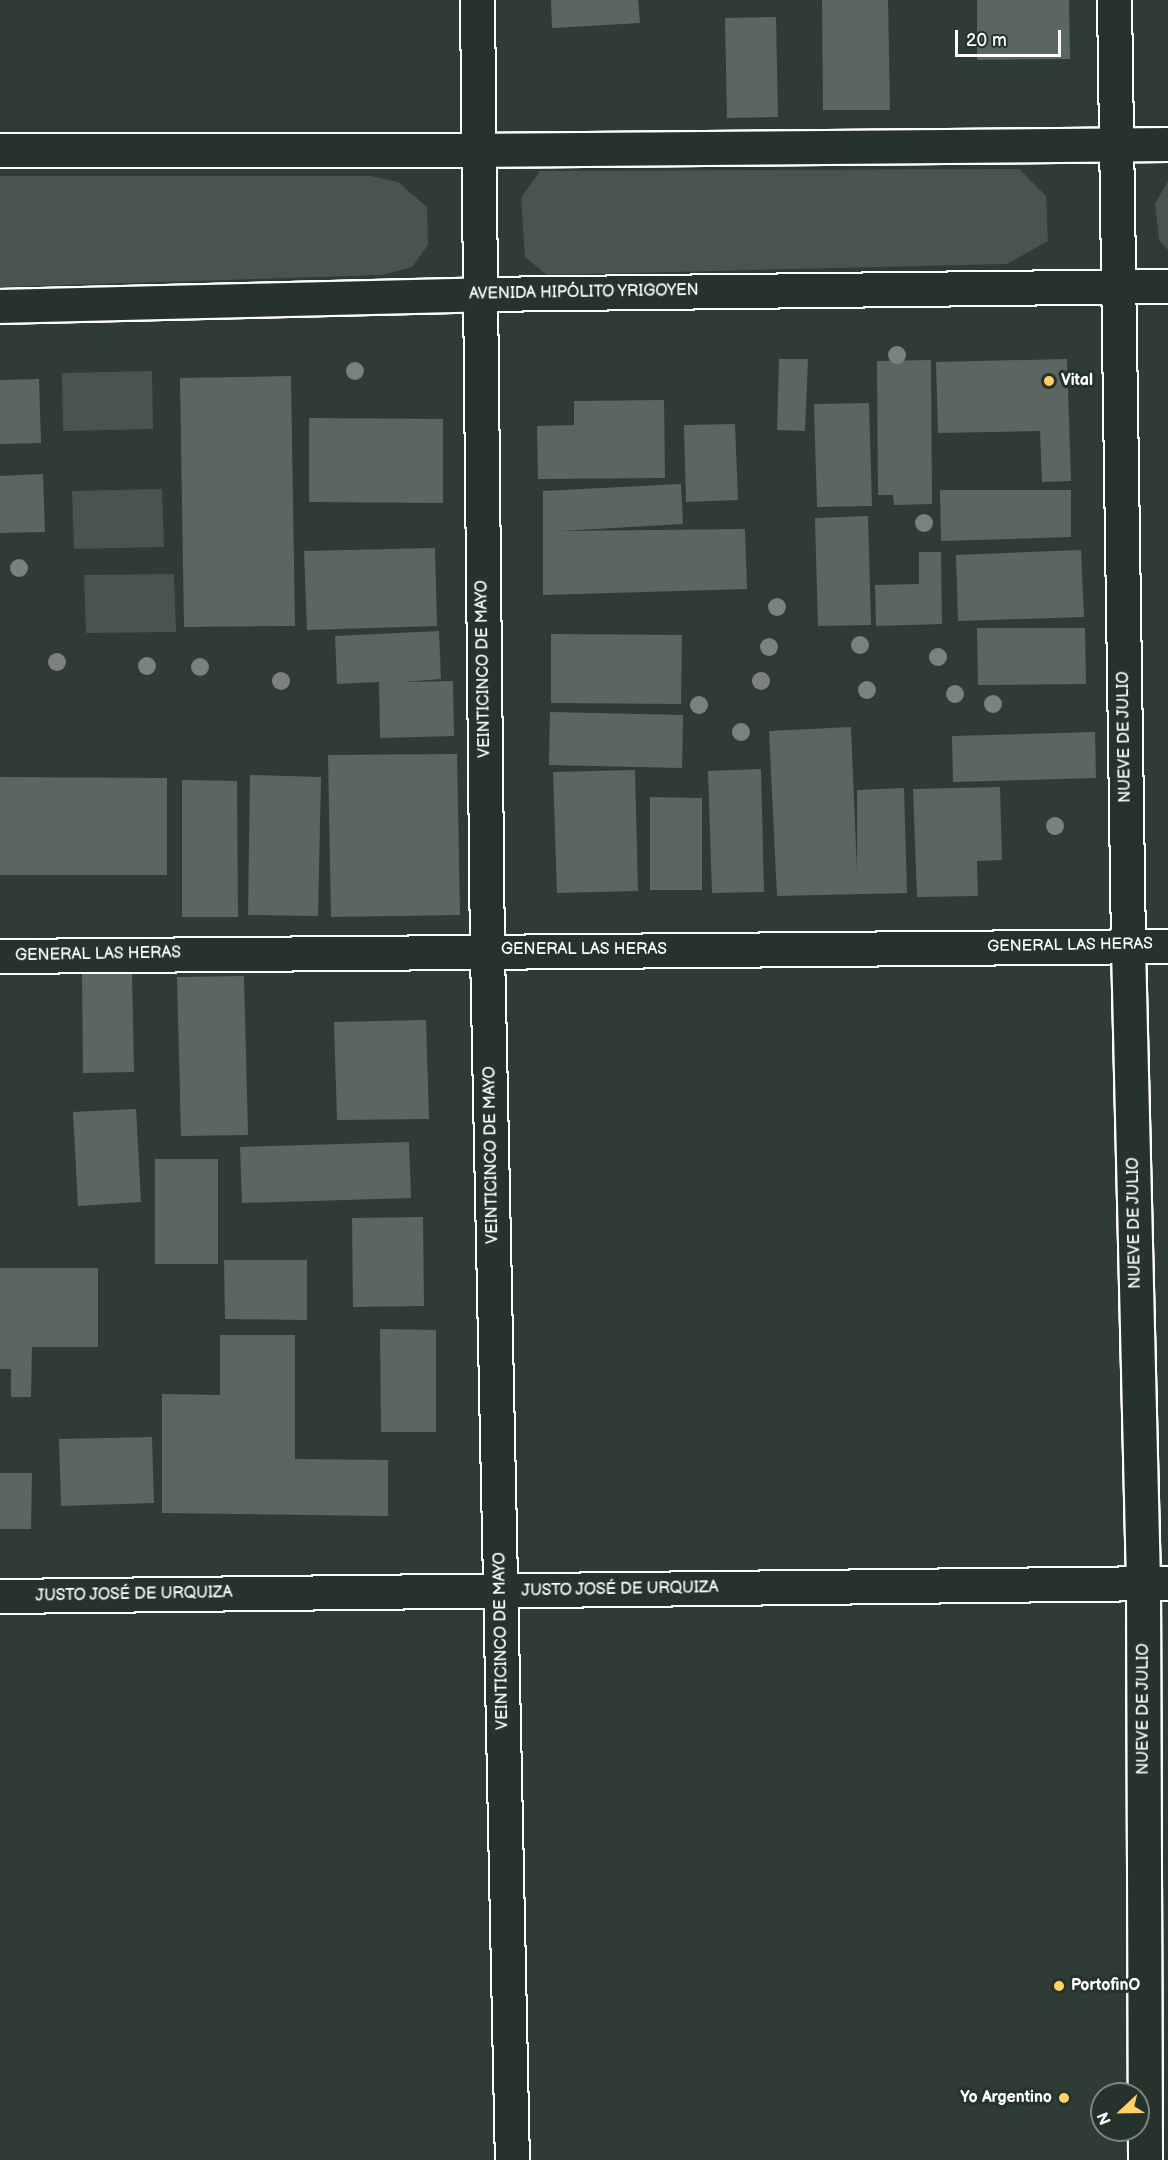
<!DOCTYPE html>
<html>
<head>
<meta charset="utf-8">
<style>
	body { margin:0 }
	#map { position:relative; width:1168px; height:2160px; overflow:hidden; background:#2f3b35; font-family:"Balsamiq Sans",sans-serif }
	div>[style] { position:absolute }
	.green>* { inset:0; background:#4a544f }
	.building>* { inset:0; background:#5b6661 }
	.roads { filter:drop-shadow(2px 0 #fff) drop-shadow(-2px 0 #fff) drop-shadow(0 2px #fff) drop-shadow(0 -2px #fff) }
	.minor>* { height:33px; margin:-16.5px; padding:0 16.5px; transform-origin:16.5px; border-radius:16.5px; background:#26332d }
	.major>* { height:33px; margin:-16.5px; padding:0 16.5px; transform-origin:16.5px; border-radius:16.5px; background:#26332d }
	.trees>* { width:18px; height:18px; margin:-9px; border-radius:50%; background:#7a817e }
	.dots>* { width:16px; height:16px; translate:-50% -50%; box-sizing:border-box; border:3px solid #26332d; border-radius:50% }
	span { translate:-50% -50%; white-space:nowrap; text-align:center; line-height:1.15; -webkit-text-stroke:6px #26332d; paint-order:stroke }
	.street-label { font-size:16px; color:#fff }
	.poi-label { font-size:16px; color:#fff; font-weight:700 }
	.left { translate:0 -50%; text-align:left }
	.right { translate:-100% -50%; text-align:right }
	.north { position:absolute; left:1090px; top:2082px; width:60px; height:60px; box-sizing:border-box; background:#26332d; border:2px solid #7d8581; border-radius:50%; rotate:248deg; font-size:16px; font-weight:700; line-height:24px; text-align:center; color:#fff }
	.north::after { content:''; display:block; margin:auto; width:21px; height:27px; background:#ffd166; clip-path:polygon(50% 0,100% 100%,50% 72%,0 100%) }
	.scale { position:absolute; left:955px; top:30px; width:106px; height:27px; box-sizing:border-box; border:3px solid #fff; border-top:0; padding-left:8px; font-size:18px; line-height:21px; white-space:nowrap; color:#fff; -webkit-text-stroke:4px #26332d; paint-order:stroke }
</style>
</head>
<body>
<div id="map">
	<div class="green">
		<i style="clip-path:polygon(1019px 169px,1046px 196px,1048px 241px,1007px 264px,547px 275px,525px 257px,521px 198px,540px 171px)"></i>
		<i style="clip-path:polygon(0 176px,371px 176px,398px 182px,427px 207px,428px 245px,412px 267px,383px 275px,0 287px)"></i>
		<i style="clip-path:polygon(1168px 181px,1168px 250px,1159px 240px,1155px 204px)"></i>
		<i style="clip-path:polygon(152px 371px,153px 429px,63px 431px,62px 373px)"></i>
		<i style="clip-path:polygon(162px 489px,164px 547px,74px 549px,72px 491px)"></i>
		<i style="clip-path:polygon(174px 574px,176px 632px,86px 633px,84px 575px)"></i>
	</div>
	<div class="building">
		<i style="clip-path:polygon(551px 0,638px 0,640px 23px,552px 28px)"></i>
		<i style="clip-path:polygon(822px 0,888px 0,890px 110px,823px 110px)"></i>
		<i style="clip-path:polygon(977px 0,1069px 0,1070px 59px,977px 60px)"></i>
		<i style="clip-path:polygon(776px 17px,778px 117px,727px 118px,725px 18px)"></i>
		<i style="clip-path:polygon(779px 359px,808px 359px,805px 431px,777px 430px)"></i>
		<i style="clip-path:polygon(1067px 359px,1071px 481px,1042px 482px,1040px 431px,938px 433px,936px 362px)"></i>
		<i style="clip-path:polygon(931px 360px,932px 504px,894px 505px,893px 495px,878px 495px,877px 361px)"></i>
		<i style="clip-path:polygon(291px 376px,295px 626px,184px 627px,180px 378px)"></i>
		<i style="clip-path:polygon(39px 379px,41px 443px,0 444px,0 380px)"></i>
		<i style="clip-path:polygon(664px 400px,665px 478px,538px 479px,537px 426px,574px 425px,574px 401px)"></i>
		<i style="clip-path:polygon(869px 403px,872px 506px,817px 507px,814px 404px)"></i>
		<i style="clip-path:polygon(309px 418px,443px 419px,443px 503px,309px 502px)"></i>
		<i style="clip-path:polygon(735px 424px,738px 500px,686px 502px,684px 425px)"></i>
		<i style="clip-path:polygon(43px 474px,45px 532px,0 533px,0 476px)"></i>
		<i style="clip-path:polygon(681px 484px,683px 524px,561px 531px,745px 529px,747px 589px,543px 595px,543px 491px)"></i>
		<i style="clip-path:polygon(940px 490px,1071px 490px,1071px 537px,941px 541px)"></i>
		<i style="clip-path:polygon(868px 516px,871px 625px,818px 626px,815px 518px)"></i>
		<i style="clip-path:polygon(435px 548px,437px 626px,307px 630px,304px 551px)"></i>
		<i style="clip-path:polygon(1081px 550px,1084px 617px,958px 621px,956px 555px)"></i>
		<i style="clip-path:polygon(919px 552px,941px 552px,942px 624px,876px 626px,875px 585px,919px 584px)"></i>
		<i style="clip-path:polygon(977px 628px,1085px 628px,1086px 684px,978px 685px)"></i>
		<i style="clip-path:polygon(439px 631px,441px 679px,403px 682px,453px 681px,454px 736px,380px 738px,379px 682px,337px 684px,335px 636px)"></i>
		<i style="clip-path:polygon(551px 634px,682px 635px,681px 704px,551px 703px)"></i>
		<i style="clip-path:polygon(550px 712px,683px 715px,682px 768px,549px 765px)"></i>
		<i style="clip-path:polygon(851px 727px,857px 871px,857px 790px,904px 788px,907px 893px,777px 896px,769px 731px)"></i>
		<i style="clip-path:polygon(1095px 732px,1096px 778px,953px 782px,952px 736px)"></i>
		<i style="clip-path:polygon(457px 754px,460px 915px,331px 917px,328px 755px)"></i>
		<i style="clip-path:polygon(761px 769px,764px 892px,712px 893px,708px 771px)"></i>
		<i style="clip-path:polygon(635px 770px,638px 891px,557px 893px,553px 772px)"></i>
		<i style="clip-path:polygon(250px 775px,321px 777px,318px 916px,248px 915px)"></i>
		<i style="clip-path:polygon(0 777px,167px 778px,167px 875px,0 875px)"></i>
		<i style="clip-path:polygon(182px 780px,237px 781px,238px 917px,182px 917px)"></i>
		<i style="clip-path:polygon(1000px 787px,1002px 860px,977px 861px,978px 896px,917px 897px,913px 789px)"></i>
		<i style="clip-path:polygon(650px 797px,702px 798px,702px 890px,650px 890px)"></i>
		<i style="clip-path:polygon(132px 972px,134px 1072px,83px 1073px,82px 973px)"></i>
		<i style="clip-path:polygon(244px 976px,248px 1135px,181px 1136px,177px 977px)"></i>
		<i style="clip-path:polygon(426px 1020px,429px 1119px,337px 1120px,334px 1022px)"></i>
		<i style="clip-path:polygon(136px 1109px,141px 1202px,78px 1206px,73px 1112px)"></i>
		<i style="clip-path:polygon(409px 1142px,411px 1198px,242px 1203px,240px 1147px)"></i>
		<i style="clip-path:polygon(155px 1159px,218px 1159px,218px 1264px,155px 1264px)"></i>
		<i style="clip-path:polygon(423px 1217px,424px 1306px,353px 1307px,352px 1218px)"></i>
		<i style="clip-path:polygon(224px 1260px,307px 1260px,307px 1320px,225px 1319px)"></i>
		<i style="clip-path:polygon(0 1268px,98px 1268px,98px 1347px,32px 1347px,31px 1397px,11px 1397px,11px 1369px,0 1369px)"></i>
		<i style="clip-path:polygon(380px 1329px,436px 1330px,436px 1432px,381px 1432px)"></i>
		<i style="clip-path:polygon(220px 1335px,295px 1335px,295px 1459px,388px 1460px,388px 1516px,162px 1513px,162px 1394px,220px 1395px)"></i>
		<i style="clip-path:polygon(152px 1437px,154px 1503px,61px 1506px,59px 1439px)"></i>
		<i style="clip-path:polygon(0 1473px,32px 1473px,31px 1529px,0 1529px)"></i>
	</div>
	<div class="roads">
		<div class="minor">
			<i style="left:477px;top:0;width:951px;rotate:89.4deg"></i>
			<i style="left:487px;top:951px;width:1209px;rotate:88.82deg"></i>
			<i style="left:0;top:956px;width:1168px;rotate:-0.49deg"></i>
			<i style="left:0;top:1596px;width:1168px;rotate:-0.64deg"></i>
		</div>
		<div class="major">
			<i style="left:1114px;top:0;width:946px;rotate:89.15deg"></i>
			<i style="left:1128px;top:946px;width:637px;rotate:88.65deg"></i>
			<i style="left:1143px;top:1583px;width:577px;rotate:89.8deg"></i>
			<i style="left:0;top:150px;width:478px"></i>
			<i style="left:478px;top:150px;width:690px;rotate:-0.5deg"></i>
			<i style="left:0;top:306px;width:479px;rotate:-1.4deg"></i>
			<i style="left:479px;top:294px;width:689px;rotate:-0.67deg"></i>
		</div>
	</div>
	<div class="trees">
		<i style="left:897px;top:355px"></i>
		<i style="left:355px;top:371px"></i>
		<i style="left:924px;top:523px"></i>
		<i style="left:19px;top:568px"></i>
		<i style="left:777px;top:607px"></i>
		<i style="left:860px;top:645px"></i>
		<i style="left:769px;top:647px"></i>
		<i style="left:938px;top:657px"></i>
		<i style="left:57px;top:662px"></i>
		<i style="left:147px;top:666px"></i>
		<i style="left:200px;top:667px"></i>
		<i style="left:281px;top:681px"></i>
		<i style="left:761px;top:681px"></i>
		<i style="left:867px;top:690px"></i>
		<i style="left:955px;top:694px"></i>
		<i style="left:993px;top:704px"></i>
		<i style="left:699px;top:705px"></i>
		<i style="left:741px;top:732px"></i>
		<i style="left:1055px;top:826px"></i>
	</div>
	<div class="dots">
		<i style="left:1049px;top:381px;background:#ffd166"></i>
		<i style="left:1059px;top:1986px;background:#ffd166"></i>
		<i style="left:1064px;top:2098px;background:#ffd166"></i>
	</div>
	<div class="street-label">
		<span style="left:584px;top:293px;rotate:-1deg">AVENIDA HIPÓLITO YRIGOYEN</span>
		<span style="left:484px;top:669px;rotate:-91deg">VEINTICINCO DE MAYO</span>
		<span style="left:1125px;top:737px;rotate:-91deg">NUEVE DE JULIO</span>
		<span style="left:1070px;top:946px;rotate:-1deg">GENERAL LAS HERAS</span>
		<span style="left:584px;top:950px">GENERAL LAS HERAS</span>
		<span style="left:98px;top:955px;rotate:-1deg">GENERAL LAS HERAS</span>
		<span style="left:492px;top:1155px;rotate:-91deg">VEINTICINCO DE MAYO</span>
		<span style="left:1135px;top:1223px;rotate:-91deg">NUEVE DE JULIO</span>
		<span style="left:620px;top:1590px;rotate:-1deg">JUSTO JOSÉ DE URQUIZA</span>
		<span style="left:134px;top:1595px;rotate:-1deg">JUSTO JOSÉ DE URQUIZA</span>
		<span style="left:502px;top:1641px;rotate:-91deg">VEINTICINCO DE MAYO</span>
		<span style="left:1144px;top:1709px;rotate:-90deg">NUEVE DE JULIO</span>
	</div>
	<div class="poi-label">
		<span class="left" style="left:1061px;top:381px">Vital</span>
		<span class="left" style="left:1071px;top:1986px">PortofinO</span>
		<span class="right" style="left:1052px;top:2098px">Yo Argentino</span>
	</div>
	<div class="north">N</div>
	<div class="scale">20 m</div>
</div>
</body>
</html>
